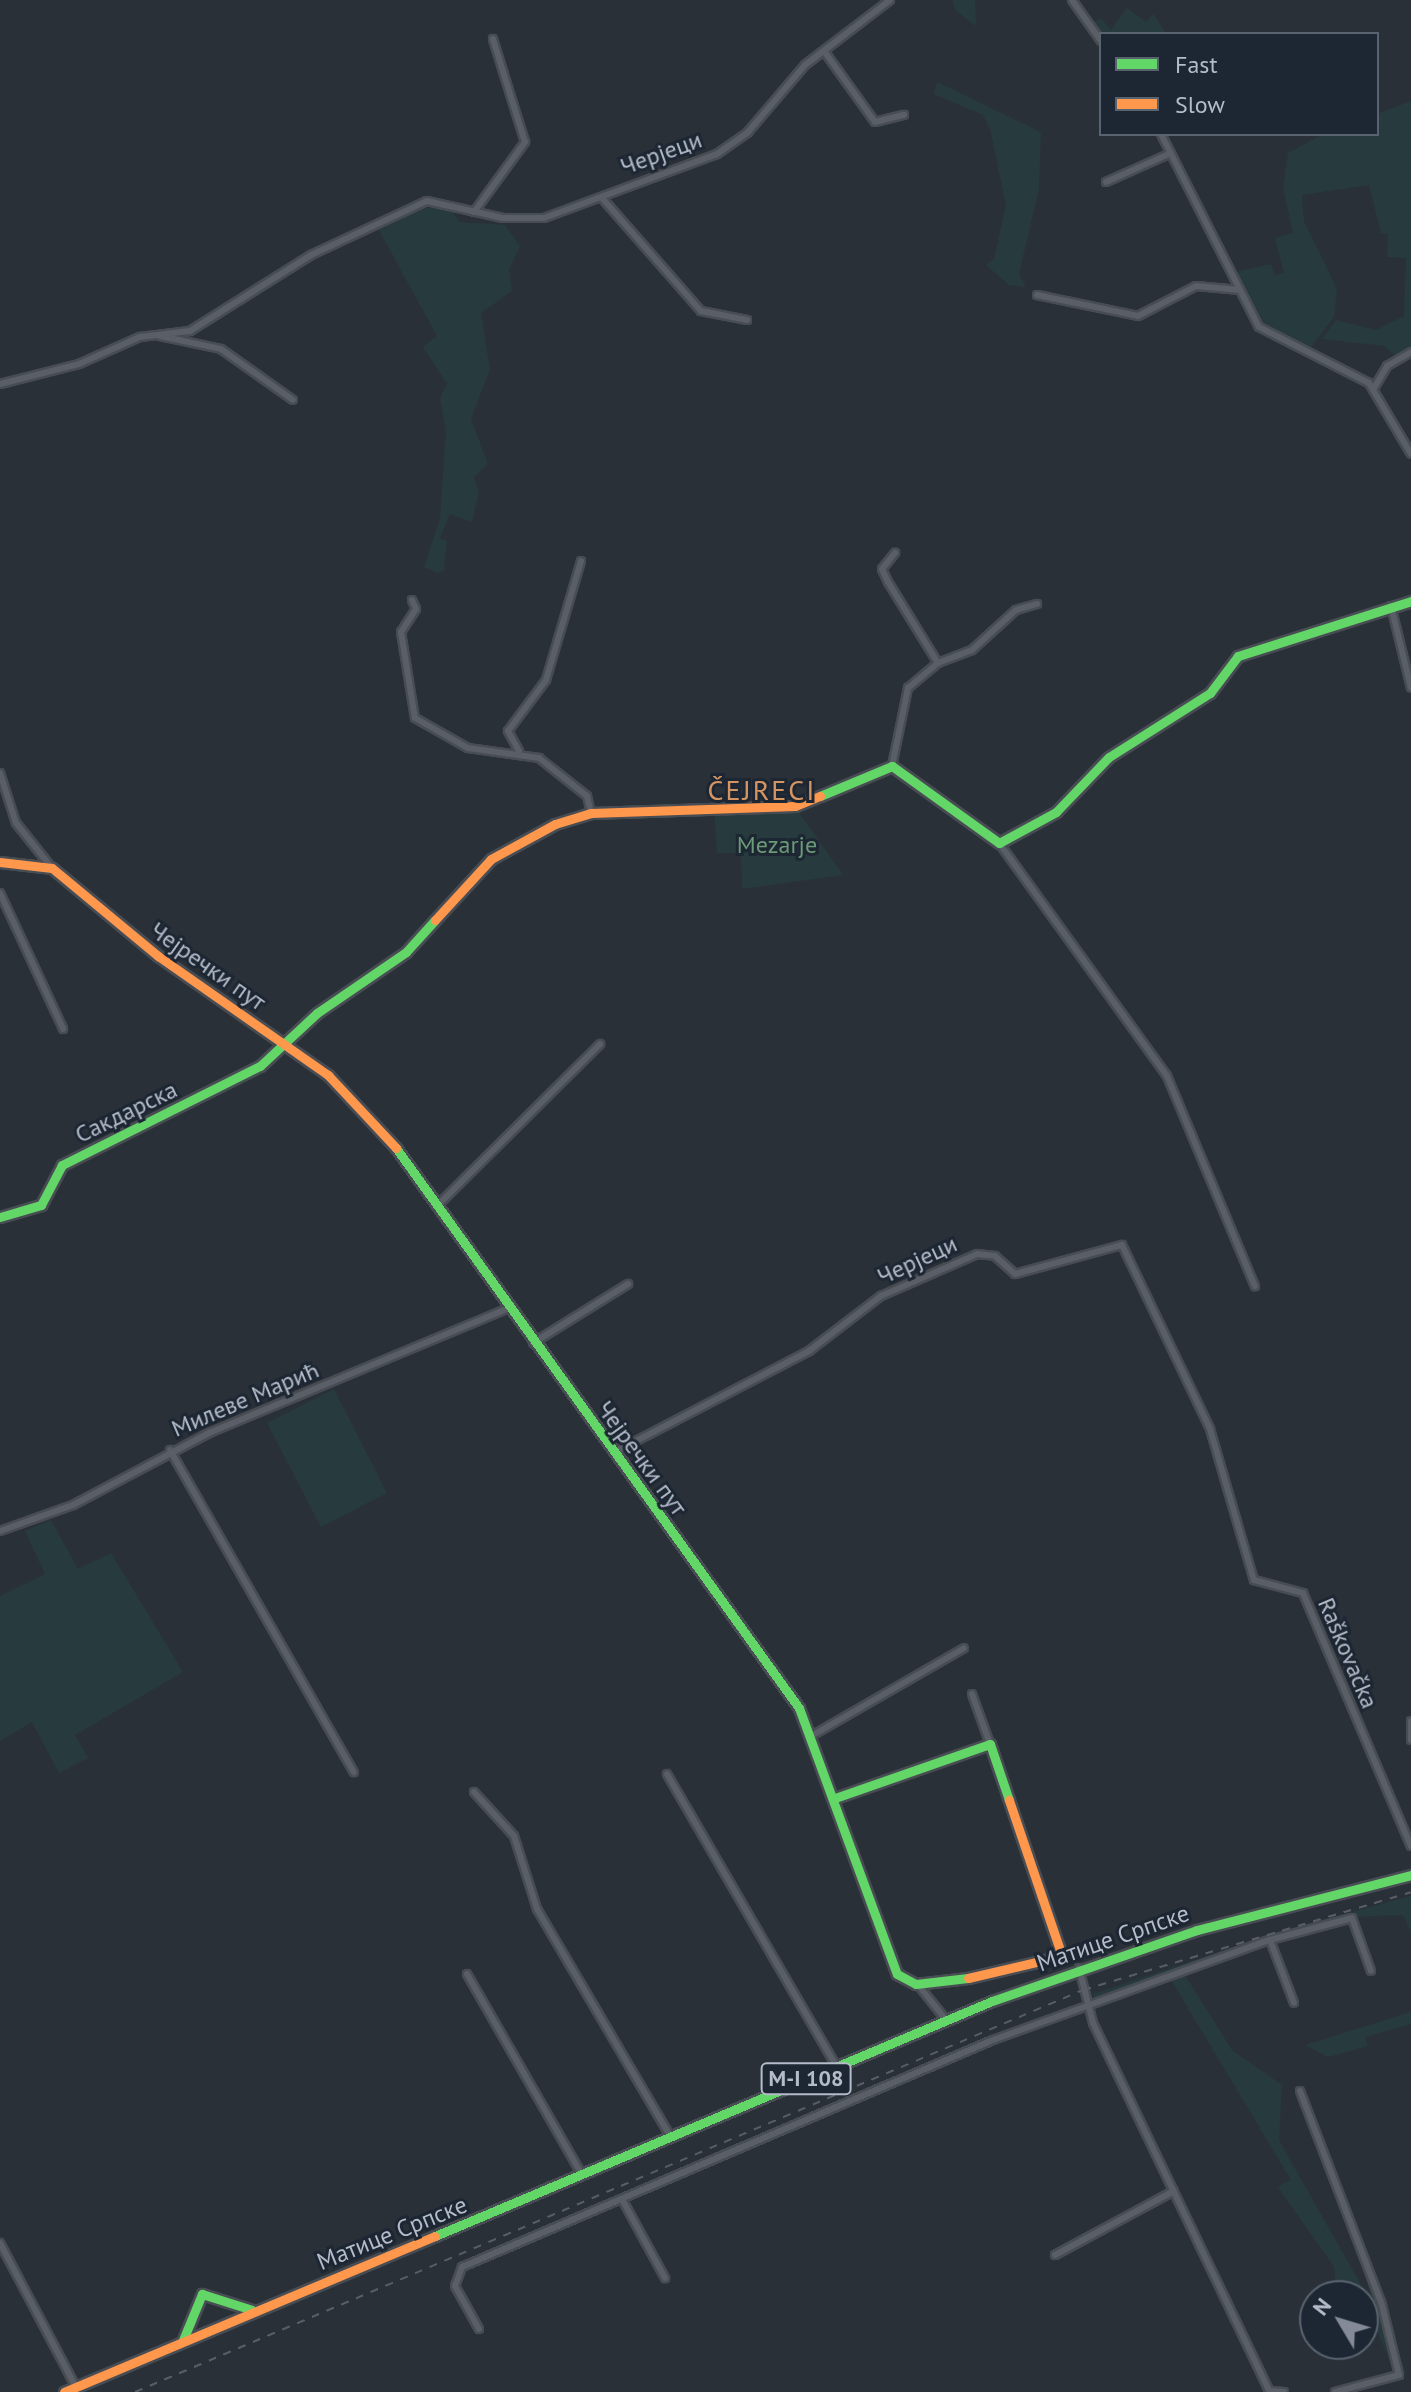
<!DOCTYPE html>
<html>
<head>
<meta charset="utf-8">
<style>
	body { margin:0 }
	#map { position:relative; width:1411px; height:2392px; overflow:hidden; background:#2a3038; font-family:"PT Sans",sans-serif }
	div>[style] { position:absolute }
	.green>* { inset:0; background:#273a3e }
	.roads { filter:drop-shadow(2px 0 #484c53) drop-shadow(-2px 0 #484c53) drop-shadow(0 2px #484c53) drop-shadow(0 -2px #484c53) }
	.street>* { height:6px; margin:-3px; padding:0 3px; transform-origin:3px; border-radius:3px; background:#5a5e66 }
	.fast>* { height:9px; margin:-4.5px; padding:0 4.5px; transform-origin:4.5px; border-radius:4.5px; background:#63d668 }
	.slow>* { height:9px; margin:-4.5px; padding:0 4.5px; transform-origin:4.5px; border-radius:4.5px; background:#ff974d }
	.rail>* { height:2px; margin-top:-1px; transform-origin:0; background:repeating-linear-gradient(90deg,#595d64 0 8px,transparent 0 16px) }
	span { translate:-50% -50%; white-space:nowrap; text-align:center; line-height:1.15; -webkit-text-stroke:6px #1d2633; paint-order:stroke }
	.shield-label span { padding:2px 6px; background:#1d2633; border:2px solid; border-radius:6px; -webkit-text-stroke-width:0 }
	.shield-label { font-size:22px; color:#b4bcc9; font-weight:700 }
	.street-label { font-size:24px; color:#b4bcc9 }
	.park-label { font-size:24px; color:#6b9a76 }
	.quarter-label { font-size:28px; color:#d59563; letter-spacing:2px }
	.legend { position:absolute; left:1099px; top:32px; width:280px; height:104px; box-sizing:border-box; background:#1d2633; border:2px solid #59626f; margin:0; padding:10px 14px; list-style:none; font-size:24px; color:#b4bcc9 }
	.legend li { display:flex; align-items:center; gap:16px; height:40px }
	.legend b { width:40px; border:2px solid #59626f }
	.north { position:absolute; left:1299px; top:2280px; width:80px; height:80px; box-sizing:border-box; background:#1d2633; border:2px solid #59626f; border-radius:50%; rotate:308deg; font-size:22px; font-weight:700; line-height:32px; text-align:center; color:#b4bcc9 }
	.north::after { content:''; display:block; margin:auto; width:28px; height:36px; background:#848b96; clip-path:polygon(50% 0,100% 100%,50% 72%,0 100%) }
</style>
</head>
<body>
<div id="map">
	<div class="green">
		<i style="clip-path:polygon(952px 0,975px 0,976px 26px,956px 11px)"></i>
		<i style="clip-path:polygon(1127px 8px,1146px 22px,1154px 14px,1166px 34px,1101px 35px,1092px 24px,1101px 18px,1111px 30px)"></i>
		<i style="clip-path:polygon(937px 82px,1041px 132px,1039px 189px,1019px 274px,1026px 287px,1009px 285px,986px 265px,994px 259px,1006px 205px,990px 129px,983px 115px,934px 94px)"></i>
		<i style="clip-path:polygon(1411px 101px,1411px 353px,1399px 359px,1384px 346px,1322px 339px,1336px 320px,1376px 330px,1404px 316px,1406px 258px,1387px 257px,1388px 234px,1381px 233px,1369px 185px,1302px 195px,1304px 221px,1337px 289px,1334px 317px,1309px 350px,1265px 328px,1236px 272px,1271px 264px,1275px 275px,1284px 273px,1275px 238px,1293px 233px,1283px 188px,1288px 153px,1323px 134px,1377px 134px,1377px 114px)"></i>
		<i style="clip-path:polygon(450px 207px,459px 222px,505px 225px,520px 246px,509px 270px,512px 291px,481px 313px,490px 369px,471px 419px,488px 464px,474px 477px,479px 492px,472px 522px,450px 514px,440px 538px,447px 541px,444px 571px,437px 573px,424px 567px,440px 518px,446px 431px,440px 398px,447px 384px,423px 347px,437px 336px,379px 230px,422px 208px)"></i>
		<i style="clip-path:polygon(796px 808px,843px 875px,742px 889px,741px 853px,717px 853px,714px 811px)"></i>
		<i style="clip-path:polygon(334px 1389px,387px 1493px,321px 1527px,267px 1423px)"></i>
		<i style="clip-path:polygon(51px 1520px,78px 1569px,111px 1553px,183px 1672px,75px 1735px,88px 1758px,59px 1773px,32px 1722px,0 1741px,0 1596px,45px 1574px,25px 1531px)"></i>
		<i style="clip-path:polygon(1411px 1896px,1411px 1932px,1403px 1915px,1350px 1917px,1095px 2000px,1093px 1994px,1284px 1930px)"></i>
		<i style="clip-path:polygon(1183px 1972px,1232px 2050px,1282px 2085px,1279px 2140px,1373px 2306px,1353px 2228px,1406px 2374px,1396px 2376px,1375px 2326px,1363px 2332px,1363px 2296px,1337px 2296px,1334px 2267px,1278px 2187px,1291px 2180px,1170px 1978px)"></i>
		<i style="clip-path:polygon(1411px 2012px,1411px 2024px,1365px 2037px,1368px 2046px,1328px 2057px,1305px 2045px)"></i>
	</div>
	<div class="roads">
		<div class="street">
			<i style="left:1072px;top:0;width:50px;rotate:54.7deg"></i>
			<i style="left:824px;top:51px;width:87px;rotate:54.3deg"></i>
			<i style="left:875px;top:122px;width:30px;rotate:-14deg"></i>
			<i style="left:1161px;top:134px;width:216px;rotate:63.1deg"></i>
			<i style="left:1259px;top:327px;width:123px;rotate:27deg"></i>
			<i style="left:1369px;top:383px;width:82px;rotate:59.4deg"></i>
			<i style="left:1106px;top:182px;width:71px;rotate:-24deg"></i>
			<i style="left:602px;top:198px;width:150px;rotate:48.8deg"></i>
			<i style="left:701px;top:311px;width:47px;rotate:11.1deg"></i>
			<i style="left:474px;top:212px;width:87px;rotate:-53.9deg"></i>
			<i style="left:525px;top:142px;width:108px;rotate:-107.3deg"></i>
			<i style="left:1037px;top:295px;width:103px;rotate:11.7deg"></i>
			<i style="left:1138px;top:316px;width:65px;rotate:-27.3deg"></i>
			<i style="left:1196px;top:286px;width:44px;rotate:5.2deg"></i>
			<i style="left:160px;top:336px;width:62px;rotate:12deg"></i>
			<i style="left:221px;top:349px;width:88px;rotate:35.3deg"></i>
			<i style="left:0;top:384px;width:81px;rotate:-14.2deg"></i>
			<i style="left:79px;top:364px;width:67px;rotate:-23.9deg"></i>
			<i style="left:140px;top:337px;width:50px;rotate:-6.8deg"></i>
			<i style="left:190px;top:331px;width:143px;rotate:-32.1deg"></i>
			<i style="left:311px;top:255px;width:128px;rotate:-25deg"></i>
			<i style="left:427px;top:201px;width:78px;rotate:12.6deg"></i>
			<i style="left:503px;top:218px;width:41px"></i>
			<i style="left:544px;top:218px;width:184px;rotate:-20.3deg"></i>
			<i style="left:717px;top:154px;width:38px;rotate:-35deg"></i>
			<i style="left:748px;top:132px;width:88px;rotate:-49.6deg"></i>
			<i style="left:805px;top:65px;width:107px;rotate:-37.4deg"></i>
			<i style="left:1374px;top:388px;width:26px;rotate:-59deg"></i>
			<i style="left:1387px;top:366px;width:28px;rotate:-30deg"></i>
			<i style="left:412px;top:600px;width:10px;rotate:66deg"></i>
			<i style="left:416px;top:609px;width:27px;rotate:123deg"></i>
			<i style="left:401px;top:632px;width:87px;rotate:80.8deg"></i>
			<i style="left:415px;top:718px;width:61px;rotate:29.5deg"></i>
			<i style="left:468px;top:748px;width:72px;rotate:8deg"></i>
			<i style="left:539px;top:758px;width:61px;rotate:38.4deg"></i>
			<i style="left:587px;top:796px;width:17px;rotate:77deg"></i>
			<i style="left:1391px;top:606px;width:84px;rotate:76.3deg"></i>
			<i style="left:938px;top:663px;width:36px;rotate:-21deg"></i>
			<i style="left:972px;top:650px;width:59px;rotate:-42.3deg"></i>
			<i style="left:1016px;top:610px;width:22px;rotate:-16deg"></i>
			<i style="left:519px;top:751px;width:23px;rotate:-119deg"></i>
			<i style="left:508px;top:731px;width:64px;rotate:-53.3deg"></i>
			<i style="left:546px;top:680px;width:124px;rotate:-73.6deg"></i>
			<i style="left:892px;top:766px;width:80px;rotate:-78.4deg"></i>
			<i style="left:908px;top:688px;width:39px;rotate:-40deg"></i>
			<i style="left:938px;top:663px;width:95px;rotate:-121.7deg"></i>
			<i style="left:888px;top:582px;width:14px;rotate:-115deg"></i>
			<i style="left:882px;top:569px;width:21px;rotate:-51deg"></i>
			<i style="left:0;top:773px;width:52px;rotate:72.3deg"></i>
			<i style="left:16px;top:823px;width:58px;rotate:51.3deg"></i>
			<i style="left:999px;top:843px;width:287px;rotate:54.2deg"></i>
			<i style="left:1167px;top:1076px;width:228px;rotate:67.3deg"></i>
			<i style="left:0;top:893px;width:150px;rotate:65.1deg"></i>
			<i style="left:437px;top:1206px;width:230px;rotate:-44.8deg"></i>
			<i style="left:533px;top:1343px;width:112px;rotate:-31.8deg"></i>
			<i style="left:170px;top:1450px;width:371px;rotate:60.3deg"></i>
			<i style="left:615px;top:1452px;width:219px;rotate:-27.5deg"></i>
			<i style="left:809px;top:1351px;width:91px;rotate:-37.4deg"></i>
			<i style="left:881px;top:1296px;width:105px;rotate:-23.6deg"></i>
			<i style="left:977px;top:1254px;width:18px;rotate:6deg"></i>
			<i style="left:995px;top:1256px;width:27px;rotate:42deg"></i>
			<i style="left:1015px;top:1274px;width:111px;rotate:-15.2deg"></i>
			<i style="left:1122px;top:1245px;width:204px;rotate:64.4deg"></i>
			<i style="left:1210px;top:1429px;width:157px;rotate:73.8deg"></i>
			<i style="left:1254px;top:1580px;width:51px;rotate:14.9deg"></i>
			<i style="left:1303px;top:1593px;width:275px;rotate:66.9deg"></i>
			<i style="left:0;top:1531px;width:77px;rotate:-19.6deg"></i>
			<i style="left:73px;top:1505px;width:156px;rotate:-27.9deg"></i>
			<i style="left:211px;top:1432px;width:323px;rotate:-22.6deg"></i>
			<i style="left:972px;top:1694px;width:53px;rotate:70.2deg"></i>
			<i style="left:1411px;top:1721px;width:19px;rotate:90deg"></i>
			<i style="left:813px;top:1735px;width:174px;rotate:-29.9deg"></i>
			<i style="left:667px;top:1774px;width:337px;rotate:59.9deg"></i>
			<i style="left:474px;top:1792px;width:59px;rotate:47.7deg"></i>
			<i style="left:514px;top:1836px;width:77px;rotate:72.5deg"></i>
			<i style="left:537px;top:1909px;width:264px;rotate:59.6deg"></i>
			<i style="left:1270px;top:1940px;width:85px;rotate:-15deg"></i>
			<i style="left:1352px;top:1918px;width:56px;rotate:70.3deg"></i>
			<i style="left:1079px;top:1968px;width:57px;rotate:75.7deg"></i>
			<i style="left:1093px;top:2023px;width:409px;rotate:64.4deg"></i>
			<i style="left:467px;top:1974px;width:232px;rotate:60.2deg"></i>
			<i style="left:919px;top:1986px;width:43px;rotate:51.5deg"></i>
			<i style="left:1300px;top:2091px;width:229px;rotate:69deg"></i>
			<i style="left:1382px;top:2305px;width:72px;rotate:76.3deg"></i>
			<i style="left:1399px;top:2375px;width:66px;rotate:165.1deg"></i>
			<i style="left:623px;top:2201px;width:88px;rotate:61.4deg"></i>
			<i style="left:0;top:2243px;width:163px;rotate:62.2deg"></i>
			<i style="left:1055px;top:2255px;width:135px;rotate:-28.3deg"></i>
			<i style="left:479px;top:2329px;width:49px;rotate:-119.2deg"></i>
			<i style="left:455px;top:2286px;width:20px;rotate:-70deg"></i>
			<i style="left:462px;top:2267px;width:577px;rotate:-23.15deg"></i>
			<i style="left:993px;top:2040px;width:294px;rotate:-19.9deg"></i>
			<i style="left:1270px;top:1940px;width:67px;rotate:69.1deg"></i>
			<i style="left:1270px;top:2391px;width:14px;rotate:4deg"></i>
		</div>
		<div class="fast">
			<i style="left:820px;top:796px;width:78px;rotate:-22.6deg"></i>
			<i style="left:892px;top:766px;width:132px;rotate:35.7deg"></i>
			<i style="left:999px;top:843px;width:65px;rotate:-28.5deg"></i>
			<i style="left:1056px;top:812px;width:76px;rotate:-46.1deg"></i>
			<i style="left:1109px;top:757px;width:120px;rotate:-32.4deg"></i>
			<i style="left:1210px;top:693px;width:46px;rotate:-52.9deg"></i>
			<i style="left:1238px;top:656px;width:182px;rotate:-17.6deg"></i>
			<i style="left:396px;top:1148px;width:690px;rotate:54.26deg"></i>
			<i style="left:799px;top:1708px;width:283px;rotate:69.8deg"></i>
			<i style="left:897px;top:1974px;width:21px;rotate:28deg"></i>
			<i style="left:916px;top:1984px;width:52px;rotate:-6.6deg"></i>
			<i style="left:0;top:1217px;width:43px;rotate:-16.3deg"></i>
			<i style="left:41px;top:1205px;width:45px;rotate:-62.3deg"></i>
			<i style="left:62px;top:1165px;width:221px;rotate:-26.6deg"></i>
			<i style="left:260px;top:1066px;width:78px;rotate:-42.9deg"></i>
			<i style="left:317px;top:1013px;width:108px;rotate:-34.4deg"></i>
			<i style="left:406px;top:952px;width:43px;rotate:-47.8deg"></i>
			<i style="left:835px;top:1798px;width:164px;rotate:-19.2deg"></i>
			<i style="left:990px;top:1744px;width:59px;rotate:71.3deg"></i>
			<i style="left:435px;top:2236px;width:605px;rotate:-22.88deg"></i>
			<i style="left:992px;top:2001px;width:217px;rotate:-19.1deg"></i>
			<i style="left:1197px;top:1930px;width:221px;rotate:-14.4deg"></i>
			<i style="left:183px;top:2340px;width:50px;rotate:-67.6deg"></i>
			<i style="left:202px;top:2294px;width:52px;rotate:17.7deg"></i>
		</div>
		<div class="slow">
			<i style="left:0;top:862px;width:52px;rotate:6.6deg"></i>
			<i style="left:52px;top:868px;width:138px;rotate:39.7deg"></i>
			<i style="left:158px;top:956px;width:208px;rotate:35deg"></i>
			<i style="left:328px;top:1075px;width:100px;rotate:47deg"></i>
			<i style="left:435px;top:920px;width:83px;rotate:-47.4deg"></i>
			<i style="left:491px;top:859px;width:73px;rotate:-28.7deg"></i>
			<i style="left:555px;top:824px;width:38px;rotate:-17deg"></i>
			<i style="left:591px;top:813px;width:204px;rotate:-2deg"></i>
			<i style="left:795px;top:806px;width:27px;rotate:-22deg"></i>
			<i style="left:968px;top:1978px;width:97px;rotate:-13.2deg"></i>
			<i style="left:1062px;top:1956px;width:165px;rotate:-108.8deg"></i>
			<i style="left:64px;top:2392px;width:402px;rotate:-22.8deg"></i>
		</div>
	</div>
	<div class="rail">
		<i style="left:135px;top:2392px;width:1030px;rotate:-22.98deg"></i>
		<i style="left:1083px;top:1990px;width:342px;rotate:-16.6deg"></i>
	</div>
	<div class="shield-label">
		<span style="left:806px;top:2079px">M-I 108</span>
	</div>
	<div class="street-label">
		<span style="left:661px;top:153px;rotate:-20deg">Черјеци</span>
		<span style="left:208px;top:966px;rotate:35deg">Чејречки пут</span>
		<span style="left:126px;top:1112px;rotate:-26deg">Сакдарска</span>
		<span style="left:917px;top:1260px;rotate:-25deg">Черјеци</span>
		<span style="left:245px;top:1399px;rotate:-23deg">Милеве Мaрић</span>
		<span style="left:642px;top:1458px;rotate:54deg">Чејречки пут</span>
		<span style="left:1348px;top:1653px;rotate:67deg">Raškovačka</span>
		<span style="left:1113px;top:1938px;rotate:-19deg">Матице Српске</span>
		<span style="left:392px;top:2233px;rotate:-22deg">Матице Српске</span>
	</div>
	<div class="park-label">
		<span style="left:777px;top:845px">Mezarje</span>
	</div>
	<div class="quarter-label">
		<span style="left:762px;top:790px">ČEJRECI</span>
	</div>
	<ul class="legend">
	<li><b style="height:10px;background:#63d668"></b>Fast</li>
	<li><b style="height:10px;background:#ff974d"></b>Slow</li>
	</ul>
	<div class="north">N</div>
</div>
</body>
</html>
